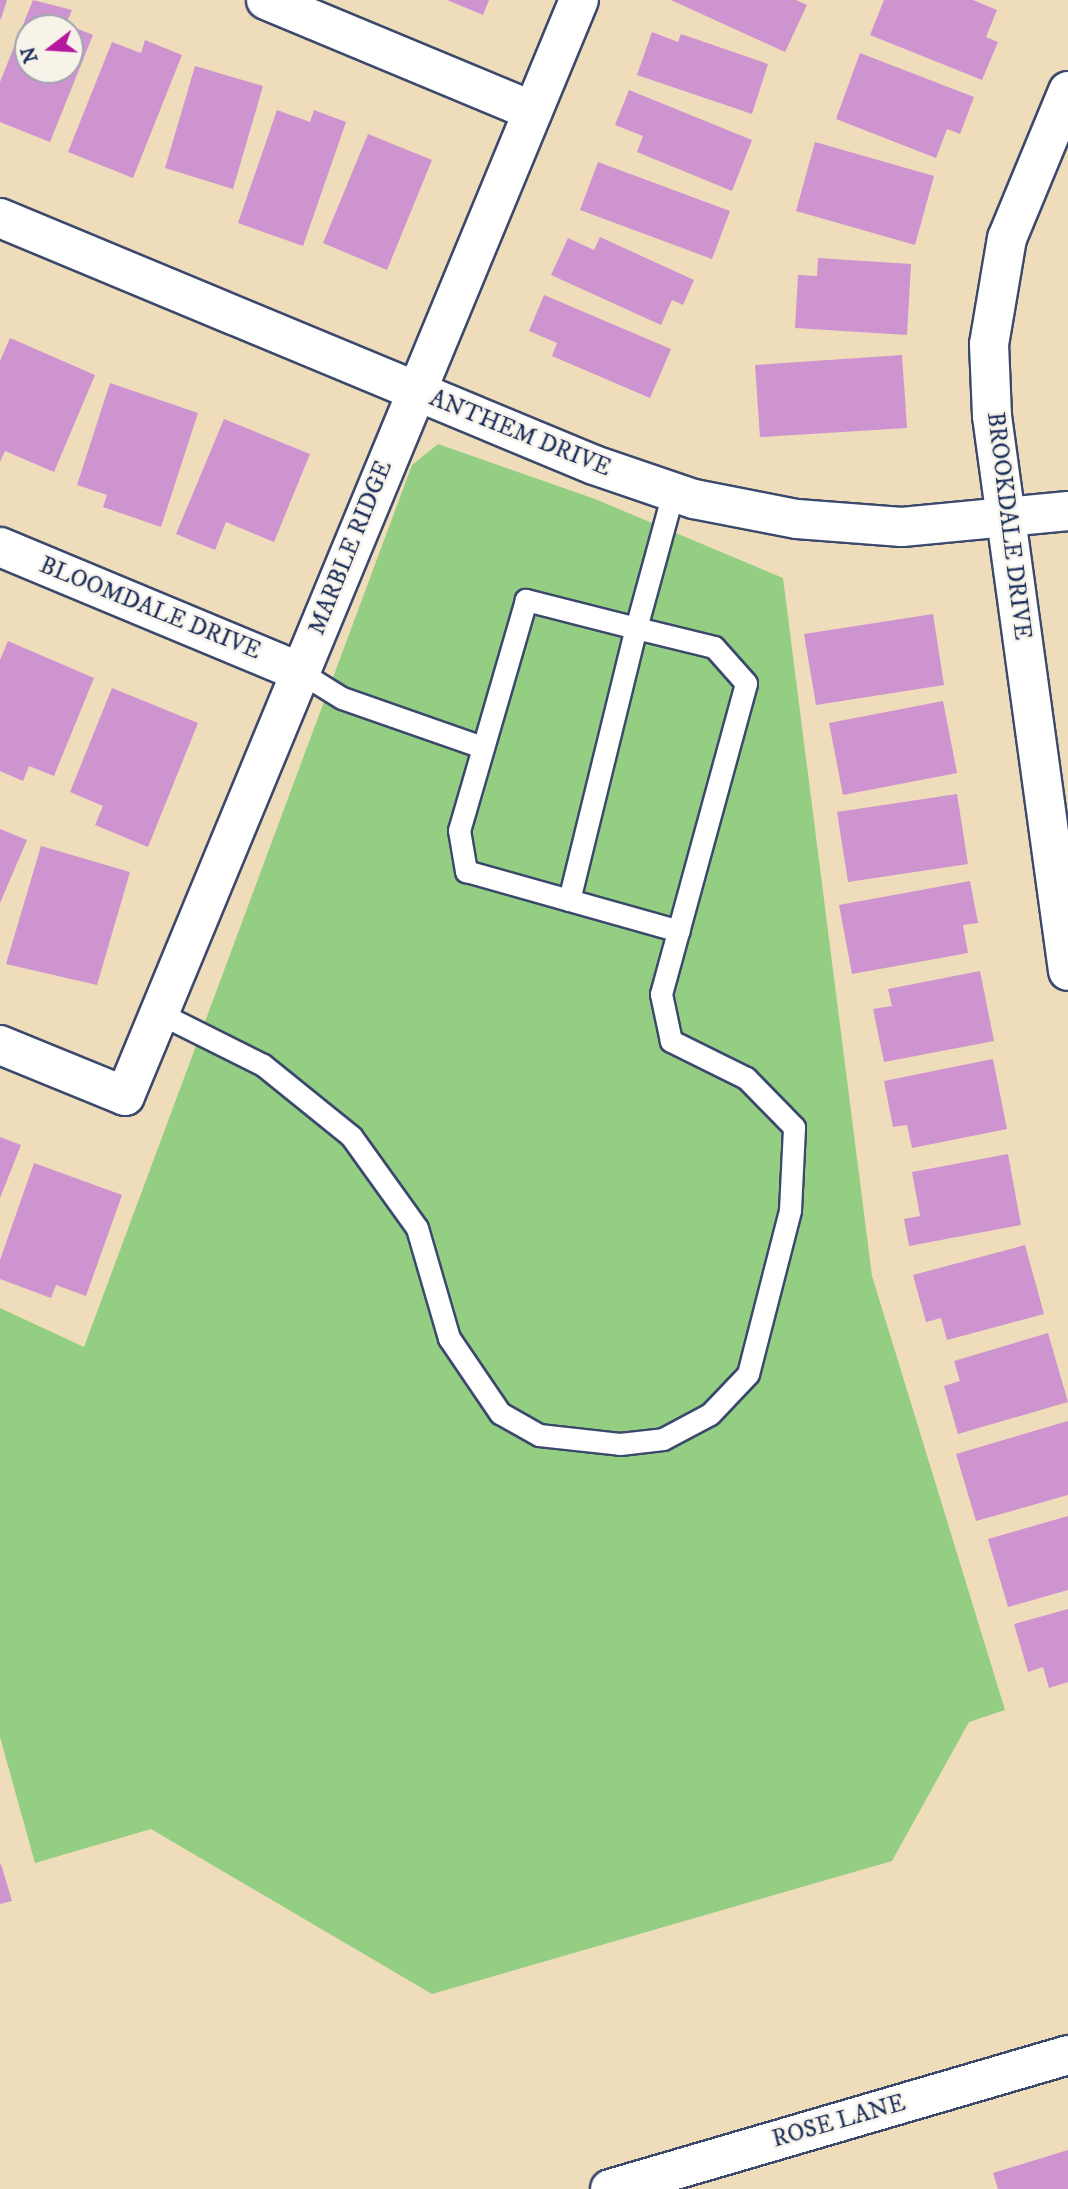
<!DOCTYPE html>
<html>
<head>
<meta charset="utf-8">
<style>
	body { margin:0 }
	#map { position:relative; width:1068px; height:2189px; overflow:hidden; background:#efdcba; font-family:"IM FELL DW Pica",serif }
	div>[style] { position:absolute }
	.green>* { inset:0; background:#94ce82 }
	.building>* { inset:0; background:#ce94d0 }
	.roads { filter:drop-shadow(2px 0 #3b496c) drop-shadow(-2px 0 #3b496c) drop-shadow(0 2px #3b496c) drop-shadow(0 -2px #3b496c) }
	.service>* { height:21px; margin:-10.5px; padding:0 10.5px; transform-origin:10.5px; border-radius:10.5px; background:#fff }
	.minor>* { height:38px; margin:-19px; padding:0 19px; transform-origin:19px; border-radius:19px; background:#fff }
	.tertiary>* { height:38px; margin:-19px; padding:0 19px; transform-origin:19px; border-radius:19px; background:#fff }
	span { translate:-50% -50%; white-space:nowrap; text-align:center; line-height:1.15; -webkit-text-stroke:5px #f7f3e8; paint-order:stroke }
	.street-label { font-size:24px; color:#1b2f5e }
	.north { position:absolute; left:14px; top:14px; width:70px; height:70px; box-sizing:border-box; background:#f7f3e8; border:2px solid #9fa5b1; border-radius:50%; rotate:253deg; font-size:19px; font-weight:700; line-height:28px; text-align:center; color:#1b2f5e }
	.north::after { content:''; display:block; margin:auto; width:24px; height:32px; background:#b5179e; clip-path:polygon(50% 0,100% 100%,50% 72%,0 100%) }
</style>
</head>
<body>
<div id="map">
	<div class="green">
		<i style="clip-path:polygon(438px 444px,595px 499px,783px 578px,872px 1276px,1005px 1710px,969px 1722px,892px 1861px,432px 1994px,151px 1829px,35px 1863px,0 1737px,0 1308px,84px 1347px,412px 465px)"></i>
	</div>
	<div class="building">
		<i style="clip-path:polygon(0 0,7px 0,1px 19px,0 19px)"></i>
		<i style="clip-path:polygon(evenodd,33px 0,72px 10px,66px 24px,93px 35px,50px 142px,0 122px,0 82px,33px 0,28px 28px,70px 28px,70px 70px,28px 70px,28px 28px)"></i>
		<i style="clip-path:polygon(447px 0,489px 0,483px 15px)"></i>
		<i style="clip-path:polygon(671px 0,796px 0,807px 5px,785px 52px)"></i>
		<i style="clip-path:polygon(884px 0,973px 0,997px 10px,986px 37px,998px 42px,982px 80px,870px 35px)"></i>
		<i style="clip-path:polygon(652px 32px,678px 42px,681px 34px,768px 64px,752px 114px,637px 75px)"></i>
		<i style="clip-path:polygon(145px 40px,182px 55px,133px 178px,68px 152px,112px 42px,141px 53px)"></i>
		<i style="clip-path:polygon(860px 53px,974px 97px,960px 134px,947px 129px,936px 158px,836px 119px)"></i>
		<i style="clip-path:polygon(195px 66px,263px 86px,233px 189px,165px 168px)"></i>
		<i style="clip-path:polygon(629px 90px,752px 140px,732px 191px,637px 152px,643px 136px,615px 125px)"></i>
		<i style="clip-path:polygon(277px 110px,310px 122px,314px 110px,346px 122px,303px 246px,238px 223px)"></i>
		<i style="clip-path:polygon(368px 134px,432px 160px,387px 270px,323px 243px)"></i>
		<i style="clip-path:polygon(815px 142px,934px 176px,915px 245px,796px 211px)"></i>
		<i style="clip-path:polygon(598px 162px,730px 211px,712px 259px,580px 210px)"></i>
		<i style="clip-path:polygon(600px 237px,694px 280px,683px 305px,672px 300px,661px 325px,551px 275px,568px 238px,594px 250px)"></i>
		<i style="clip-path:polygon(818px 258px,911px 264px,907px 335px,795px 328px,798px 275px,817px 276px)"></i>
		<i style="clip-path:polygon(544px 295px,671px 349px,650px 398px,552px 356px,557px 343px,529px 331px)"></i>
		<i style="clip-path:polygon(10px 338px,95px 375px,54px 472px,5px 451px,0 462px,0 361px)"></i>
		<i style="clip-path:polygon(902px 355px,907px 428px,760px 437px,755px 365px)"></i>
		<i style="clip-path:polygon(110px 383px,198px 413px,161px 527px,103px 507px,107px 495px,77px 485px)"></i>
		<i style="clip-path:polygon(224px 419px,310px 454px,274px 542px,226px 522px,215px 550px,176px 534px)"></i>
		<i style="clip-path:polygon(933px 614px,944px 685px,816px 705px,804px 634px)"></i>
		<i style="clip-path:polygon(8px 641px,94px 678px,54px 776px,29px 766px,23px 781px,0 771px,0 660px)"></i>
		<i style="clip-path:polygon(112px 688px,198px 723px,148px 847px,95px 825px,103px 806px,70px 792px)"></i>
		<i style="clip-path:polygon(943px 701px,957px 773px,843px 795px,829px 723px)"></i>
		<i style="clip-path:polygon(957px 794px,968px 864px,848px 882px,837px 812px)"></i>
		<i style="clip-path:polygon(0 829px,27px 840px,0 903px)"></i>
		<i style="clip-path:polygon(41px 846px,130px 872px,97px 985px,6px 964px)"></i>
		<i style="clip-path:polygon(970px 881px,978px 923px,963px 925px,968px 953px,852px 974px,839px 905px)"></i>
		<i style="clip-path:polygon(980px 971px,994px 1041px,884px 1062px,873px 1009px,892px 1006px,888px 989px)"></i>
		<i style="clip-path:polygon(993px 1059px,1007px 1129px,912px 1148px,907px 1125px,893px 1127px,884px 1081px)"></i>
		<i style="clip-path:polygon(0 1137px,21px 1145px,0 1198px)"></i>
		<i style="clip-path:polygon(1008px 1154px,1021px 1225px,909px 1246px,904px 1219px,920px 1216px,912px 1172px)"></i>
		<i style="clip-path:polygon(34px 1163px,122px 1195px,86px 1296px,56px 1285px,51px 1298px,0 1279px,0 1260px)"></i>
		<i style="clip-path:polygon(1025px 1245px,1044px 1314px,947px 1340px,941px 1318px,926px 1322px,913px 1275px)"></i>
		<i style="clip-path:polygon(1048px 1333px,1068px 1402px,958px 1434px,944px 1386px,960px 1381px,954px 1361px)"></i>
		<i style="clip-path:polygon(1068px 1421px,1068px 1495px,976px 1521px,956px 1454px)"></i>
		<i style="clip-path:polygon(1068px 1516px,1068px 1590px,1008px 1607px,988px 1539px)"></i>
		<i style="clip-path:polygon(1068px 1609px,1068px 1682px,1049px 1688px,1043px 1667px,1028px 1672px,1014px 1624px)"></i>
		<i style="clip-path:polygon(1px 1864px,12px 1901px,0 1904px,0 1865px)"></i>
		<i style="clip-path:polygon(1068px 2150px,1068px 2189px,998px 2189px,993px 2173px)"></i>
	</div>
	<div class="roads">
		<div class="service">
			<i style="left:300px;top:672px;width:49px;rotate:31.8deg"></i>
			<i style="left:342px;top:698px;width:148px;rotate:19.3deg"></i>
			<i style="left:569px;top:900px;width:280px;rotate:-76.2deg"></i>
			<i style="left:636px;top:628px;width:114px;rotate:-165.7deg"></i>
			<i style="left:526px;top:600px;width:240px;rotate:106.2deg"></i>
			<i style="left:459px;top:830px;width:42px;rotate:80.3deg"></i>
			<i style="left:466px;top:871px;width:221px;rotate:15.7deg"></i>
			<i style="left:159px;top:1013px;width:116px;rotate:26.6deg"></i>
			<i style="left:263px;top:1065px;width:113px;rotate:38.9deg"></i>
			<i style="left:351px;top:1136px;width:113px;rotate:54.3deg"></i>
			<i style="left:417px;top:1228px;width:115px;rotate:73.8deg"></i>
			<i style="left:449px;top:1338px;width:91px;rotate:55.8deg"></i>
			<i style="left:500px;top:1413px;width:45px;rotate:29.4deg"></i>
			<i style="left:539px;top:1435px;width:81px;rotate:6.3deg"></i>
			<i style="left:620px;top:1444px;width:43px;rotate:-6.6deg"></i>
			<i style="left:663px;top:1439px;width:53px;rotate:-28deg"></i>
			<i style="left:710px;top:1414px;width:55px;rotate:-46.5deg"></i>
			<i style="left:748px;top:1374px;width:169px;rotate:-75.6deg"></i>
			<i style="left:790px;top:1210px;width:83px;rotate:-87.2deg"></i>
			<i style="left:794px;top:1127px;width:69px;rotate:-134.4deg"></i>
			<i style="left:746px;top:1078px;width:84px;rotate:-153.7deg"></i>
			<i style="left:671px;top:1041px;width:48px;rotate:-102deg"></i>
			<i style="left:661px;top:994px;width:322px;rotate:-74.7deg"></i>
			<i style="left:746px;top:683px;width:48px;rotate:-131.6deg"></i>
			<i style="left:714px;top:647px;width:80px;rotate:-166.3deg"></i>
			<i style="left:636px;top:628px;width:140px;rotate:-74.7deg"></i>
		</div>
		<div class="minor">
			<i style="left:266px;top:0;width:289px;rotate:22.6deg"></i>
			<i style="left:1068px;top:91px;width:159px;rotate:112.5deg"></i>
			<i style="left:1007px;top:238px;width:108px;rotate:99.6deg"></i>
			<i style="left:989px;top:344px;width:72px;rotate:87.6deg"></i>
			<i style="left:992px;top:416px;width:560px;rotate:82.2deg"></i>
			<i style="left:0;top:547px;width:325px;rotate:22.6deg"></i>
			<i style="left:0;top:1045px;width:135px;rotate:22.2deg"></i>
			<i style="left:125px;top:1096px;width:1186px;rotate:-67.5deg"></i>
		</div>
		<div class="tertiary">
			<i style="left:0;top:218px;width:643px;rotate:22.58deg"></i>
			<i style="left:594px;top:465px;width:106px;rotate:18.8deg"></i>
			<i style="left:694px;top:499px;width:105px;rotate:11deg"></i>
			<i style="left:797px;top:519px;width:105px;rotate:4.4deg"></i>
			<i style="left:902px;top:527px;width:167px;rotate:-5.5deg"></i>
			<i style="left:610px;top:2189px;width:477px;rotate:-16.3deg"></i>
		</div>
	</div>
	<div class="street-label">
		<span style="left:520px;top:434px;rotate:22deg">ANTHEM DRIVE</span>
		<span style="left:1008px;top:526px;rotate:83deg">BROOKDALE DRIVE</span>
		<span style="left:351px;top:548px;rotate:-68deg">MARBLE RIDGE</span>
		<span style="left:150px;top:609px;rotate:22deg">BLOOMDALE DRIVE</span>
		<span style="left:839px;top:2122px;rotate:-16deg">ROSE LANE</span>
	</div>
	<div class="north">N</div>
</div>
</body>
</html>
